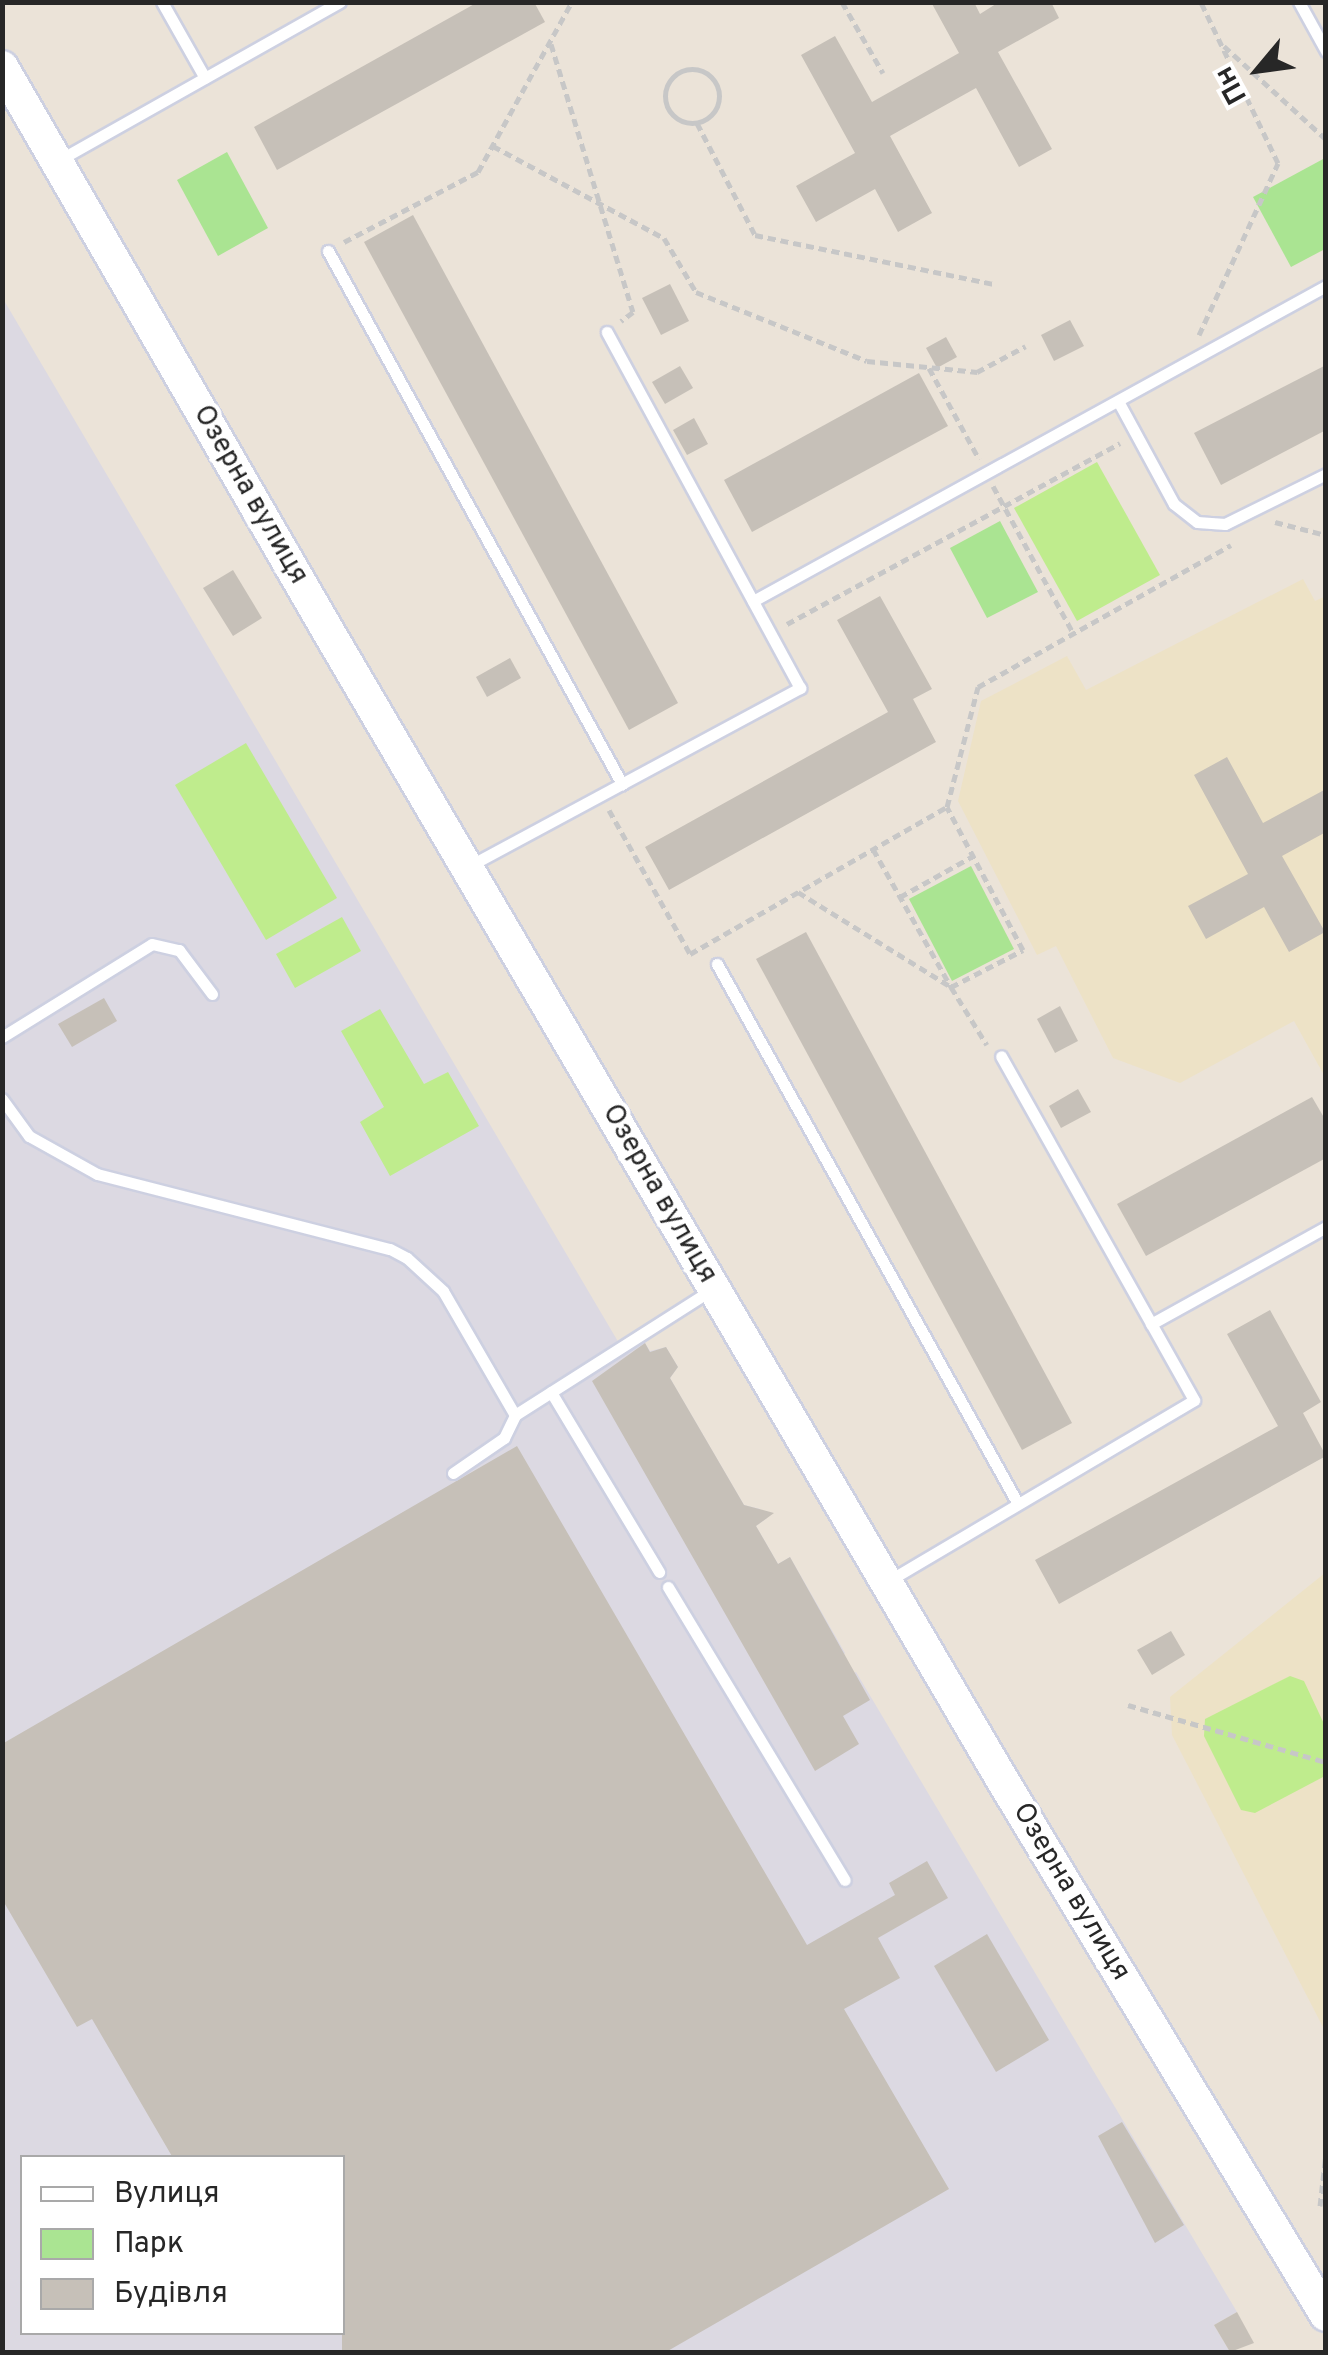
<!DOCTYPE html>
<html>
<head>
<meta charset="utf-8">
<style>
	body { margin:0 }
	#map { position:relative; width:1328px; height:2355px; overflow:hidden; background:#ebe3d8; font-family:Overpass,sans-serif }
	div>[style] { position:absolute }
	.industrial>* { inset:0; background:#dcd9e2 }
	.education>* { inset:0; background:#ede2c6 }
	.green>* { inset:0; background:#aae492 }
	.pitch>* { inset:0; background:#bfec8d }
	.building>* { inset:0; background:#c6c0b8 }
	.path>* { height:5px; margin-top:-2.5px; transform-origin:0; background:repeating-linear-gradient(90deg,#c7c7c7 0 8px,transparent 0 13px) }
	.path>.ring { margin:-2.5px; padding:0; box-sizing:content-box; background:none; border:5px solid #c7c7c7; border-radius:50% }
	.roads { filter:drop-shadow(2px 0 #cdd0e1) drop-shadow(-2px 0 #cdd0e1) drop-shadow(0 2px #cdd0e1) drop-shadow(0 -2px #cdd0e1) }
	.lane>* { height:11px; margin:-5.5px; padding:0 5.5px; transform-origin:5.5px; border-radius:5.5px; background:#fff }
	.secondary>* { height:32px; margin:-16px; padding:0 16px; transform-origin:16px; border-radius:16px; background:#fff }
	span { translate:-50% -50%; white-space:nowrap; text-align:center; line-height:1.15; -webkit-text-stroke:8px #fff; paint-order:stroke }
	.street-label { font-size:28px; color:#272727 }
	.frame { position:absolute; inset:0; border:5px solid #272727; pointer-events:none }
	.legend { position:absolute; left:20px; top:2155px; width:325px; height:180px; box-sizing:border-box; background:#fff; border:2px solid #a9a9a9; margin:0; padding:12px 18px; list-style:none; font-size:30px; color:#272727 }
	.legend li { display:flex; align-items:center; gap:20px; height:50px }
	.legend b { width:50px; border:2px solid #a9a9a9 }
	.north { position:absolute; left:1208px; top:20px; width:100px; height:100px; -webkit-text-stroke:8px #fff; paint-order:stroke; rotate:241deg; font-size:28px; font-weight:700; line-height:40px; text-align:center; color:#272727 }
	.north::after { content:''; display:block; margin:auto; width:35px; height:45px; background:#272727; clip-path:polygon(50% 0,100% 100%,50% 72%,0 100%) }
</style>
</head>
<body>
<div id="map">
	<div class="industrial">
		<i style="clip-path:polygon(evenodd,2px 297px,623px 1350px,642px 1338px,650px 1351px,666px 1347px,678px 1367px,670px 1378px,744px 1505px,760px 1509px,767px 1518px,756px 1526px,778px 1564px,790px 1557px,845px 1653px,835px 1664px,844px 1678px,856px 1672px,1237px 2312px,1214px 2325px,1230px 2352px,3px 2352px,2px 297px,22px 2158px,342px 2158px,342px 2332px,22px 2332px,22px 2158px)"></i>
	</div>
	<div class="education">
		<i style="clip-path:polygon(1303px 579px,1315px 601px,1326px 596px,1325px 1077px,1294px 1021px,1180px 1083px,1113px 1058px,1056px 946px,1037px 955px,958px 801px,981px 701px,1067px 656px,1086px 690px)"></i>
		<i style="clip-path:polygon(1325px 1573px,1325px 2031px,1172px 1735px,1170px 1697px)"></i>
	</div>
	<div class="green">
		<i style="clip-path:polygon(227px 152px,268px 228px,218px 256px,177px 180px)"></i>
		<i style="clip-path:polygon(1325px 158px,1325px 249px,1291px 267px,1253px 197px)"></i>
		<i style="clip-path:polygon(1000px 521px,1038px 592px,987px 618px,950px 548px)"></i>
		<i style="clip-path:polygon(971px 866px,1014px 949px,952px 981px,909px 899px)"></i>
	</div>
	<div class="pitch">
		<i style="clip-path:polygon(1097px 462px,1160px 575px,1077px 621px,1014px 508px)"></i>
		<i style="clip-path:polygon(246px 743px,337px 898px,266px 940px,175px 785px)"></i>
		<i style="clip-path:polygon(342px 917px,361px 951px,295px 988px,276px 954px)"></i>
		<i style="clip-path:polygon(380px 1009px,424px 1084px,448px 1072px,479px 1126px,390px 1176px,360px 1122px,384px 1107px,341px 1031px)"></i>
		<i style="clip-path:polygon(1290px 1676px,1304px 1681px,1325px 1726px,1325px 1776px,1255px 1813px,1241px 1810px,1204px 1736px,1205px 1719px)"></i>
	</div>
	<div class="building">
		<i style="clip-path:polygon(478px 2px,534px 2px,545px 22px,277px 170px,254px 127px)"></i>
		<i style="clip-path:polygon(931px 2px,974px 2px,980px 14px,999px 2px,1051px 2px,1059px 18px,998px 52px,1052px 149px,1019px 167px,976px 88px,890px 136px,932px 213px,898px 232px,875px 189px,816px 222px,796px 186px,855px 153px,801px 55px,835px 36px,872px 102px,959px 53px)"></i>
		<i style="clip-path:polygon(413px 215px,678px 703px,629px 730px,364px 242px)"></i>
		<i style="clip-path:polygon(670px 284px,689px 321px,661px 335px,642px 298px)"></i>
		<i style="clip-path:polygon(1070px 320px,1084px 346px,1054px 361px,1041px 335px)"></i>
		<i style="clip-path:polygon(946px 337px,957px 357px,937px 368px,926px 348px)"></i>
		<i style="clip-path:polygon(1326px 365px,1326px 430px,1221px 485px,1194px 433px)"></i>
		<i style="clip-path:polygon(680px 366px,693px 388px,665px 404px,652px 382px)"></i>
		<i style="clip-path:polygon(919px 373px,948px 426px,752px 532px,724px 480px)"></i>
		<i style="clip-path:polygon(694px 418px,708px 444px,687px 455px,673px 430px)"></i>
		<i style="clip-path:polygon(233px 570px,262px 618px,233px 636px,203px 588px)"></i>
		<i style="clip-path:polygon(880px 596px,932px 689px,913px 699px,936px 742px,669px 890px,645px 847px,888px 712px,837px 620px)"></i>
		<i style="clip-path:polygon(510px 658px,521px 678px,487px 697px,476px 677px)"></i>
		<i style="clip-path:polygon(1227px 757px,1263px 823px,1326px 789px,1326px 832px,1282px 856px,1325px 932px,1289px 952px,1264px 907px,1206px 939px,1188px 906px,1248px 874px,1194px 775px)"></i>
		<i style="clip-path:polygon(806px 932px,1072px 1423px,1022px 1450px,756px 959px)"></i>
		<i style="clip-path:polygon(104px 998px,117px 1021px,72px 1047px,58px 1024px)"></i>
		<i style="clip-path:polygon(1060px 1006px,1078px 1041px,1055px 1053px,1037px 1019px)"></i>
		<i style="clip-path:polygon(1078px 1089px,1091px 1112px,1061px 1128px,1049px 1106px)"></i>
		<i style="clip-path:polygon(1312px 1097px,1326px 1121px,1326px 1158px,1146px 1256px,1117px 1204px)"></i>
		<i style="clip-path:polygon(1270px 1310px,1321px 1402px,1303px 1413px,1326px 1456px,1059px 1604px,1035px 1560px,1278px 1426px,1227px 1334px)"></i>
		<i style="clip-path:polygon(645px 1343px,650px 1352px,666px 1347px,678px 1367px,670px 1378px,744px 1505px,774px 1513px,756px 1526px,778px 1564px,790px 1557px,870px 1700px,843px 1716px,859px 1744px,815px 1771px,592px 1381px)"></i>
		<i style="clip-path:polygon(517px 1446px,807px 1945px,895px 1895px,889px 1883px,927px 1861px,948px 1898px,878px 1938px,900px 1978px,844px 2009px,949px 2189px,666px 2352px,342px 2352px,342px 2158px,173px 2158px,92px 2019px,77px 2027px,2px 1899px,2px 1744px)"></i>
		<i style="clip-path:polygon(1171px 1631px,1185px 1655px,1152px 1675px,1137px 1650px)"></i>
		<i style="clip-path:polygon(987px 1934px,1049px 2040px,996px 2072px,934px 1966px)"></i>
		<i style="clip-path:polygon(1122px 2122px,1184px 2225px,1155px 2243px,1098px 2136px)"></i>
		<i style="clip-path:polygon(1237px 2312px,1254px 2343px,1230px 2352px,1214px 2325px)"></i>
	</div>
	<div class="path">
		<i style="left:842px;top:2px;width:82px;rotate:60deg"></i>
		<i style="left:551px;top:44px;width:280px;rotate:73deg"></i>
		<i style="left:633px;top:312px;width:15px;rotate:143deg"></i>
		<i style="left:1224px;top:46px;width:138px;rotate:42.4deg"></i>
		<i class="ring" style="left:665px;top:69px;width:49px;height:49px"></i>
		<i style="left:697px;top:123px;width:126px;rotate:62.6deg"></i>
		<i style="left:755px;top:235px;width:243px;rotate:11.6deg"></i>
		<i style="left:493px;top:146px;width:194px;rotate:28.3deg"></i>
		<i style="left:664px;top:238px;width:63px;rotate:59.3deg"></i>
		<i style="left:696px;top:292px;width:184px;rotate:22deg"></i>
		<i style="left:867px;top:361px;width:111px;rotate:5.7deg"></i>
		<i style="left:977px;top:372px;width:55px;rotate:-28deg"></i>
		<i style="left:344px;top:242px;width:151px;rotate:-27.6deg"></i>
		<i style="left:478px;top:172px;width:194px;rotate:-61.1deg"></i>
		<i style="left:1199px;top:335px;width:189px;rotate:-65.3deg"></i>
		<i style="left:1278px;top:163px;width:178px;rotate:-115.6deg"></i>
		<i style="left:929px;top:368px;width:104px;rotate:61.2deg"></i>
		<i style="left:993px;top:486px;width:167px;rotate:61.4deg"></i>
		<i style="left:1275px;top:522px;width:53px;rotate:14.3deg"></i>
		<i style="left:787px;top:624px;width:379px;rotate:-28.5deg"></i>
		<i style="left:609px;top:810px;width:165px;rotate:60.6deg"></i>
		<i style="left:690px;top:954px;width:296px;rotate:-29.8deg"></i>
		<i style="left:873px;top:849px;width:159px;rotate:60.5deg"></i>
		<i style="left:951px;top:987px;width:81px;rotate:-27.2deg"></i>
		<i style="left:1023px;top:950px;width:162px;rotate:-118deg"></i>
		<i style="left:947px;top:807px;width:124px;rotate:-75.5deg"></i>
		<i style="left:978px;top:687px;width:290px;rotate:-29.3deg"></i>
		<i style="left:798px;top:892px;width:180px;rotate:31.8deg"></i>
		<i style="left:951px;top:987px;width:68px;rotate:58.2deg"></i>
		<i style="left:900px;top:897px;width:84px;rotate:-29.3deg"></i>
		<i style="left:1128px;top:1705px;width:206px;rotate:16.1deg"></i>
		<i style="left:1320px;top:2206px;width:53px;rotate:-83.5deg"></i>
	</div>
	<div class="roads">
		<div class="lane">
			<i style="left:162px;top:2px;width:87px;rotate:60.5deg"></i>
			<i style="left:1299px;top:2px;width:56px;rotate:61.1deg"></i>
			<i style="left:61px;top:159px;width:320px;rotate:-29.4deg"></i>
			<i style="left:328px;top:251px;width:609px;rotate:61.12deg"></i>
			<i style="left:1118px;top:401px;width:117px;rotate:61.5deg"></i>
			<i style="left:1174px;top:504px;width:29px;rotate:38deg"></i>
			<i style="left:1197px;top:522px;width:28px;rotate:4deg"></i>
			<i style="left:1225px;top:524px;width:113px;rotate:-26.3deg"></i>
			<i style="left:753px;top:601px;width:654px;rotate:-28.8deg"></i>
			<i style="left:471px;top:865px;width:374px;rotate:-28.3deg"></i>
			<i style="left:800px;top:688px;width:405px;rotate:-118.5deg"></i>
			<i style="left:717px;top:964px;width:618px;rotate:60.86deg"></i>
			<i style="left:2px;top:1037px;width:176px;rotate:-31.8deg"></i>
			<i style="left:152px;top:944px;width:28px;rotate:13deg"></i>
			<i style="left:179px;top:950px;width:55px;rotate:53.1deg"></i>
			<i style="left:2px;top:1099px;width:46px;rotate:53.9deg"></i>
			<i style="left:29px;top:1136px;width:78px;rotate:29.2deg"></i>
			<i style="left:97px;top:1174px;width:302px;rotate:14.4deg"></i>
			<i style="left:390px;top:1249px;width:19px;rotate:28deg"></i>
			<i style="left:407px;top:1258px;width:49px;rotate:42.5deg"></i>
			<i style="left:443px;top:1291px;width:143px;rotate:59.9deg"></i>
			<i style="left:1151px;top:1324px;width:200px;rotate:-29deg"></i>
			<i style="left:551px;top:1392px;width:210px;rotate:59deg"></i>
			<i style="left:453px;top:1473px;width:62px;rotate:-34.5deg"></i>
			<i style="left:504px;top:1438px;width:25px;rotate:-64deg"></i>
			<i style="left:515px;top:1415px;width:231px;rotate:-32.5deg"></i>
			<i style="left:890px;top:1580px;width:353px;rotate:-30.6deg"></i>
			<i style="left:1194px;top:1400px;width:394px;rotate:-119.3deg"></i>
			<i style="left:668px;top:1587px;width:342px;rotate:58.9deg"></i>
		</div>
		<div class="secondary">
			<i style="left:2px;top:67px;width:651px;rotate:59.97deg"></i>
			<i style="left:328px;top:631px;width:1333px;rotate:59.59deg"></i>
			<i style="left:1003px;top:1781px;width:624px;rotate:58.83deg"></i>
		</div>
	</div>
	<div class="street-label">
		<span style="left:250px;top:495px;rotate:60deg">Озерна вулиця</span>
		<span style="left:659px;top:1194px;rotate:60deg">Озерна вулиця</span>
		<span style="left:1071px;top:1892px;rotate:59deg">Озерна вулиця</span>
	</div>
	<div class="frame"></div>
	<ul class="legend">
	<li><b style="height:12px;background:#fff"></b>Вулиця</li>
	<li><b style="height:28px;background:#aae492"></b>Парк</li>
	<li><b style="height:28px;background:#c6c0b8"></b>Будівля</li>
	</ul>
	<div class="north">Пн</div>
</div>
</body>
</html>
